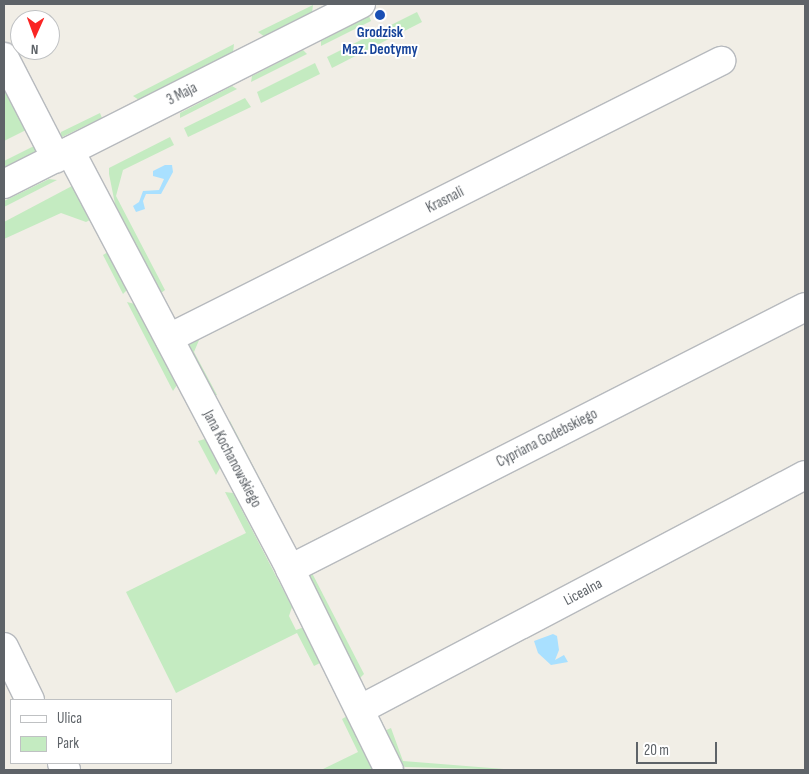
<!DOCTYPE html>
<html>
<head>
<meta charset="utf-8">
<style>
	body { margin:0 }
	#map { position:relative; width:809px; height:774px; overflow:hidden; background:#f1eee6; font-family:"Sofia Sans Condensed",sans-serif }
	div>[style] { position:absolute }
	.green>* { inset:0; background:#c4ebc1 }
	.water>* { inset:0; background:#a9e0ff }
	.roads { filter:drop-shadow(1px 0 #b7babe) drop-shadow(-1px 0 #b7babe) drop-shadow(0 1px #b7babe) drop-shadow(0 -1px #b7babe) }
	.street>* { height:28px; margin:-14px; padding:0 14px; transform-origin:14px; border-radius:14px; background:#fff }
	.secondary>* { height:28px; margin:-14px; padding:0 14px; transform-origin:14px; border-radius:14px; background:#fff }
	.dots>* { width:14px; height:14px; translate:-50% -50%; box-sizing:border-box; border:2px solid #fff; border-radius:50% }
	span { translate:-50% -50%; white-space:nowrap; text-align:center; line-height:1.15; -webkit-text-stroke:4px #fff; paint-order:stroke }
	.transit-label { font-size:15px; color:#164399; font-weight:700 }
	.street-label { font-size:15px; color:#5e6368 }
	.frame { position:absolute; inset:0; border:5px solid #5e6368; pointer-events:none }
	.legend { position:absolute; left:10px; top:699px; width:162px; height:65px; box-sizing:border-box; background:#fff; border:1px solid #bfc1c3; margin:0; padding:6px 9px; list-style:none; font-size:15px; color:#5e6368 }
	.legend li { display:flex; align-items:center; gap:10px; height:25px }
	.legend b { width:25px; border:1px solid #bfc1c3 }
	.north { position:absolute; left:10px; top:10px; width:50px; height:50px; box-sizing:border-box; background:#fff; border:1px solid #bfc1c3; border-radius:50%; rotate:182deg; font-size:14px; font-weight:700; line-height:20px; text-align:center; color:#5e6368 }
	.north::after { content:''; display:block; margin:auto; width:18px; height:22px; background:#fa2524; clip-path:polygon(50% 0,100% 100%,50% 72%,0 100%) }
	.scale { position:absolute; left:636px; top:742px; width:81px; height:22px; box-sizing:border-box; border:2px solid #5e6368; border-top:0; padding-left:6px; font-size:15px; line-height:18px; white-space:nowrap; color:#5e6368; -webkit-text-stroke:4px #fff; paint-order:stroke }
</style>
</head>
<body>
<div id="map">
	<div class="green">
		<i style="clip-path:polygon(313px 5px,312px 13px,265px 37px,258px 32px)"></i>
		<i style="clip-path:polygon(417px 12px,422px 22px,332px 68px,327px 57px)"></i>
		<i style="clip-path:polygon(369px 16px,371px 21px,321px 46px,321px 41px)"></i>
		<i style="clip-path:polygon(234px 44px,233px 53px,139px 100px,133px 96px)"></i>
		<i style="clip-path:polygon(303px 50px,307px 54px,251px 82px,252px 76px)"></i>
		<i style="clip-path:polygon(315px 63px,320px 74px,261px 103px,257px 92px)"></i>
		<i style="clip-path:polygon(232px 86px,237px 89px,180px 118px,180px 113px)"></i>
		<i style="clip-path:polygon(4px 87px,26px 130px,4px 141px)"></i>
		<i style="clip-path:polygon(245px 98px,251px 107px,188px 137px,184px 128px)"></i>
		<i style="clip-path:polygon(100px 113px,102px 118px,60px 138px,61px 132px)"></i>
		<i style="clip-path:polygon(170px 137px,174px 145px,123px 170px,116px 196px,165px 290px,161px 293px,115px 204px,109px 174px,109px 168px)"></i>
		<i style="clip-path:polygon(38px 144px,34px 154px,4px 169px,4px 161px)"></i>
		<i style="clip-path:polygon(49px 179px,57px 180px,4px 207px,4px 201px)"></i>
		<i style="clip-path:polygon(72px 186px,92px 219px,86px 222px,61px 213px,4px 239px,4px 222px)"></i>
		<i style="clip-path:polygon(108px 252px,128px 289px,123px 294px,103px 255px)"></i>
		<i style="clip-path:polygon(127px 302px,135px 304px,177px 385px,173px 391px)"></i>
		<i style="clip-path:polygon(202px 333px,194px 352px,217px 395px,214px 396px,187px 341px)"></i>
		<i style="clip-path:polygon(230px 421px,278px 514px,276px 515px,228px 422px)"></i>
		<i style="clip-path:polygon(205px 439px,220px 468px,216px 475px,198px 441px)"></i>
		<i style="clip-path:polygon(225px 492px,233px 493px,292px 607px,289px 616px,296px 630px,304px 627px,322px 662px,314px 666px,297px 633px,176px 693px,126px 592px,246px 533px)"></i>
		<i style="clip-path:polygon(307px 573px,312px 573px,364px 674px,360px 678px)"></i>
		<i style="clip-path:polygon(349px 715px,357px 731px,356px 739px,365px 741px,378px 770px,321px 770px,358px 752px,342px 719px)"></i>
		<i style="clip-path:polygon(391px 728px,403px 761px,516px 770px,405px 767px,397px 763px,382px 732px)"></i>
	</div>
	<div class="water">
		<i style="clip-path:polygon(165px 165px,172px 165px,173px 172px,161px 194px,146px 194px,143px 201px,145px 209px,136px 212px,133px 206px,139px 202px,143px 191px,159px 190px,164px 179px,153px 176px,153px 171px)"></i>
		<i style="clip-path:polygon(553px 634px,557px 636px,559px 650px,555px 660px,564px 655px,568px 662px,551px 665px,538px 653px,534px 641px)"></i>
	</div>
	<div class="roads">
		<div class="street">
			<i style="left:4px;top:57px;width:114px;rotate:62.8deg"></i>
			<i style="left:70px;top:151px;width:472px;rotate:62.2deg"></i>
			<i style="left:290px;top:569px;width:224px;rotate:63.8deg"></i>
			<i style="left:169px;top:338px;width:618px;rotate:-26.65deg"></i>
			<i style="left:290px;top:569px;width:578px;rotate:-26.96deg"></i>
			<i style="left:4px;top:647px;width:59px;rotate:63.9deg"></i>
			<i style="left:361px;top:709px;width:502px;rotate:-27.79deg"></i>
			<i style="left:62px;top:763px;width:8px;rotate:60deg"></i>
		</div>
		<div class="secondary">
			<i style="left:4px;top:184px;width:400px;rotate:-26.8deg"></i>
		</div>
	</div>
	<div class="dots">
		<i style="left:380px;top:15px;background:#1a4fb4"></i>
	</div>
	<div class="transit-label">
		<span style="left:380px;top:41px">Grodzisk<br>Maz. Deotymy</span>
	</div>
	<div class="street-label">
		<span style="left:182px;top:94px;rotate:-27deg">3 Maja</span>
		<span style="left:445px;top:200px;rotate:-27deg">Krasnali</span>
		<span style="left:547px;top:438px;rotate:-27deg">Cypriana Godebskiego</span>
		<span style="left:232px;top:459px;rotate:62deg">Jana Kochanowskiego</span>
		<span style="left:583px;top:592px;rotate:-28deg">Licealna</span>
	</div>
	<div class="frame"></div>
	<ul class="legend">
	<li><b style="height:6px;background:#fff"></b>Ulica</li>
	<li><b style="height:14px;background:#c4ebc1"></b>Park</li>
	</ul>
	<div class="north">N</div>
	<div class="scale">20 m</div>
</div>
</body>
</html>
